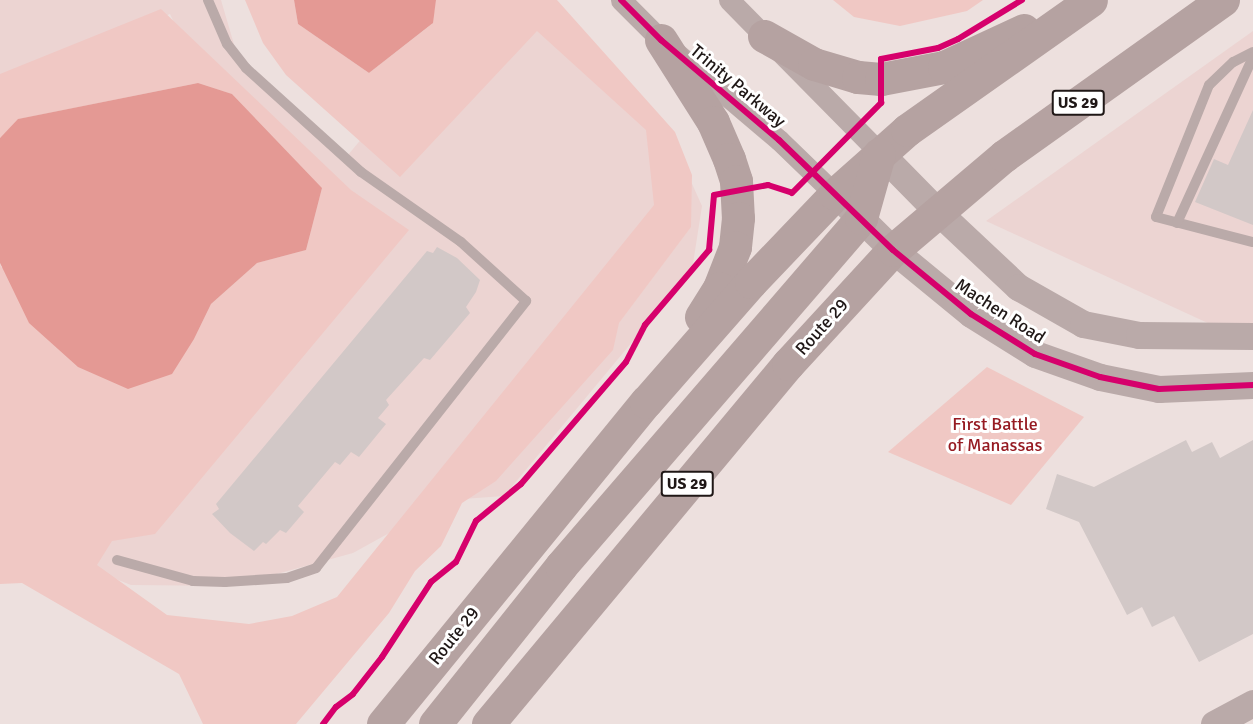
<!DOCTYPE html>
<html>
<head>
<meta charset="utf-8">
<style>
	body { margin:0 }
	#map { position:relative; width:1253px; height:724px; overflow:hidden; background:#ede0de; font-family:Signika,sans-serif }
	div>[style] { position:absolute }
	.built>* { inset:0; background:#ecd4d2 }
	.green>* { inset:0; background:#f0c8c4 }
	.water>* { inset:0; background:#e49994 }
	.building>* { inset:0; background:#d2c8c7 }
	.service>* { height:10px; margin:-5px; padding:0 5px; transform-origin:5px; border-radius:5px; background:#baaaa9 }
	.minor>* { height:21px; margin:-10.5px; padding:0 10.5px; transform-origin:10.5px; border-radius:10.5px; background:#baaaa9 }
	.tertiary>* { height:27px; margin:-13.5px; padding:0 13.5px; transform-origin:13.5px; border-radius:13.5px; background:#baaaa9 }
	.primary>* { height:33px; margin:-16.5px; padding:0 16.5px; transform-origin:16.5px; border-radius:16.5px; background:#b5a2a1 }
	.cycleway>* { height:6px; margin:-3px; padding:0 3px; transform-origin:3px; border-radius:3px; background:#d6006c }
	span { translate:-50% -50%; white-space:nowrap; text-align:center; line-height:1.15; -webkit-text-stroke:6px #fff; paint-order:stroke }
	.shield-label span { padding:2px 4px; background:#fff; border:2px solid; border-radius:4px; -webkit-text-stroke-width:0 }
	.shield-label { font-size:16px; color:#1f1716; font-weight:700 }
	.street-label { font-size:18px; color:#1f1716 }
	.park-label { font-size:18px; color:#961b22 }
</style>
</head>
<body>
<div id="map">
	<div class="built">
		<i style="clip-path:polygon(0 0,221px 0,238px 58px,343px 161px,477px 0,545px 0,663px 119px,702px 206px,692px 270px,504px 496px,449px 500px,353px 553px,233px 586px,131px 585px,60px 557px,198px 72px,170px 14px,0 83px)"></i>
		<i style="clip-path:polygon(1253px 31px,1253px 339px,1236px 336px,986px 221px)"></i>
	</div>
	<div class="green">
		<i style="clip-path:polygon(245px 0,294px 0,298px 24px,369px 73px,432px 24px,436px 0,557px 0,675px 132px,692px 175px,691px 227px,619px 323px,613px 350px,496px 481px,462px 503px,441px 546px,415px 571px,389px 613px,296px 724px,203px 724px,179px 674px,22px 583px,0 584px,0 263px,1px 267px,194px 339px,211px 304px,257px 263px,306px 250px,322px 188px,232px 94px,198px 83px,19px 119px,0 138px,0 74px,161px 9px,351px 190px,409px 230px,155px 534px,112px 541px,97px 565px,167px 615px,249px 624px,292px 616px,337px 597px,654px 205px,646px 130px,537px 31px,400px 177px,286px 75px,263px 43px)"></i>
		<i style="clip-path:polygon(833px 0,983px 0,967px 11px,900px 26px,854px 17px)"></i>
		<i style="clip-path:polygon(987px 367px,1084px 417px,1011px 505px,888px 452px)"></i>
	</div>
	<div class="water">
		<i style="clip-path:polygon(294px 0,436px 0,433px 23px,369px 73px,298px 24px)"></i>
		<i style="clip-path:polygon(198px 83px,232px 94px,322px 188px,306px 250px,257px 263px,211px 304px,194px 339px,172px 374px,128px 389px,78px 367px,29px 323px,0 263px,0 138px,18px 119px)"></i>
	</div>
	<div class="building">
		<i style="clip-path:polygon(1253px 110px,1253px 225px,1195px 202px,1214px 159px,1228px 165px)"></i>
		<i style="clip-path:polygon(437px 247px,457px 258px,480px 280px,476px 292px,466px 307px,470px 313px,430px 360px,424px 358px,386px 400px,389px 405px,378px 418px,386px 424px,359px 457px,351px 452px,340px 465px,335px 462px,298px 506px,304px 512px,286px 533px,280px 530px,266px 544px,263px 542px,254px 551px,230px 533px,212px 514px,219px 509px,216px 504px,427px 251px,433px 253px)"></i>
		<i style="clip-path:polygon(1186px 440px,1192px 452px,1212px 442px,1220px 458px,1253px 440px,1253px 634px,1199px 662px,1174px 616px,1152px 627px,1142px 607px,1127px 615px,1079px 522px,1046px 509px,1057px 474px,1094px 487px)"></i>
	</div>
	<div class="service">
		<i style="left:1253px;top:52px;width:22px;rotate:153deg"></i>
		<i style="left:1233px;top:62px;width:33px;rotate:136deg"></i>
		<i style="left:1209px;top:85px;width:142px;rotate:111.9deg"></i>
		<i style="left:1156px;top:217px;width:100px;rotate:14.5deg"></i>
		<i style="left:1177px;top:223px;width:183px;rotate:-65.4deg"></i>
		<i style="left:117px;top:560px;width:79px;rotate:15.4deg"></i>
		<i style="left:193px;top:581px;width:32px;rotate:2deg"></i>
		<i style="left:225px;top:582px;width:62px;rotate:-3.7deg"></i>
		<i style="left:287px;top:578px;width:31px;rotate:-19deg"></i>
		<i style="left:316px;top:568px;width:340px;rotate:-51.8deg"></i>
		<i style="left:526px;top:301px;width:88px;rotate:-137.8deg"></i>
		<i style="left:461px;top:242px;width:122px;rotate:-145deg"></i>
		<i style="left:361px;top:172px;width:155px;rotate:-137.9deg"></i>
		<i style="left:246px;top:68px;width:31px;rotate:-128deg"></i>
		<i style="left:227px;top:44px;width:48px;rotate:-113.4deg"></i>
	</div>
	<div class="minor">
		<i style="left:621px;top:0;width:57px;rotate:45deg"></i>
		<i style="left:661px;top:40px;width:155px;rotate:40.3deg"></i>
		<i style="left:779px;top:140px;width:78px;rotate:44deg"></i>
		<i style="left:729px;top:0;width:215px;rotate:45.4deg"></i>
	</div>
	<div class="tertiary">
		<i style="left:880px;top:153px;width:81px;rotate:45.5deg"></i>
		<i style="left:937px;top:211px;width:111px;rotate:43.2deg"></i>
		<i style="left:1018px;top:287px;width:75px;rotate:29.6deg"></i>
		<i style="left:1083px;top:324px;width:57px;rotate:11.1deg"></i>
		<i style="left:1139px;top:335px;width:114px;rotate:0.5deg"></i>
		<i style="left:847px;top:205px;width:64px;rotate:44.4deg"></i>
		<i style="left:893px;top:250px;width:101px;rotate:39.4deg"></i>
		<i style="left:971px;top:314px;width:75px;rotate:32deg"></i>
		<i style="left:1035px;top:354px;width:69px;rotate:19.5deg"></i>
		<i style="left:1100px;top:377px;width:60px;rotate:11.5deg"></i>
		<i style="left:1159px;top:389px;width:94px;rotate:-2.4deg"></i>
		<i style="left:1214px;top:724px;width:44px;rotate:-28.3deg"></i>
	</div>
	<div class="primary">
		<i style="left:764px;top:36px;width:57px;rotate:29.2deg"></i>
		<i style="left:814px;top:64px;width:46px;rotate:16.5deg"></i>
		<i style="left:858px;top:77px;width:23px;rotate:5deg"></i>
		<i style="left:881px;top:79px;width:64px;rotate:-10.8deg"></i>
		<i style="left:944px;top:67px;width:88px;rotate:-24.8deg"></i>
		<i style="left:661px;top:40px;width:97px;rotate:57.6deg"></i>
		<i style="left:713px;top:122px;width:40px;rotate:66.6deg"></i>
		<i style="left:729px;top:159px;width:23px;rotate:72deg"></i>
		<i style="left:736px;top:181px;width:37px;rotate:87deg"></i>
		<i style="left:738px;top:218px;width:29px;rotate:96deg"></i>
		<i style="left:735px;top:247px;width:44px;rotate:111.3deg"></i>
		<i style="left:719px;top:288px;width:34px;rotate:122deg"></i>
		<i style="left:383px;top:724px;width:416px;rotate:-50.8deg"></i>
		<i style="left:646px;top:402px;width:159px;rotate:-48.8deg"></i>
		<i style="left:751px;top:282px;width:122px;rotate:-46.3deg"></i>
		<i style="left:835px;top:194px;width:96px;rotate:-41.6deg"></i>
		<i style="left:907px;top:130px;width:225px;rotate:-35.2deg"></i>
		<i style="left:435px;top:724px;width:202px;rotate:-51.4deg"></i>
		<i style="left:561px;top:566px;width:459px;rotate:-49.2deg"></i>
		<i style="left:861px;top:218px;width:66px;rotate:-74.3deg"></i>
		<i style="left:488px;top:724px;width:469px;rotate:-50.2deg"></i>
		<i style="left:788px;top:364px;width:155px;rotate:-47.4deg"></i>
		<i style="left:893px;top:250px;width:145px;rotate:-40.3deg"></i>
		<i style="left:1004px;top:156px;width:269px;rotate:-35.5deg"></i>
	</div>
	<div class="cycleway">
		<i style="left:621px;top:0;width:57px;rotate:45deg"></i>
		<i style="left:661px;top:40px;width:155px;rotate:40.3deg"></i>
		<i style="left:779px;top:140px;width:158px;rotate:44deg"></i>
		<i style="left:893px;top:250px;width:101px;rotate:39.4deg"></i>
		<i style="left:971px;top:314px;width:75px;rotate:32deg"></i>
		<i style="left:1035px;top:354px;width:69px;rotate:19.5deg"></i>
		<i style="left:1100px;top:377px;width:60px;rotate:11.5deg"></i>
		<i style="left:1159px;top:389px;width:94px;rotate:-2.4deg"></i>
		<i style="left:323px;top:724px;width:21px;rotate:-53deg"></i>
		<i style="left:336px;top:707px;width:21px;rotate:-37deg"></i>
		<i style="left:353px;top:694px;width:47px;rotate:-51.9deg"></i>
		<i style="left:382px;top:657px;width:90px;rotate:-56.8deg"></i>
		<i style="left:431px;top:582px;width:32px;rotate:-39deg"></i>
		<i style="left:456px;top:562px;width:46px;rotate:-64deg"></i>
		<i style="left:476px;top:521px;width:58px;rotate:-39.4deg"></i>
		<i style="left:521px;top:484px;width:161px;rotate:-49.3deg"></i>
		<i style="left:626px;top:362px;width:42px;rotate:-62.8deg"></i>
		<i style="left:645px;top:325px;width:99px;rotate:-49.5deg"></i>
		<i style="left:709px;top:250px;width:55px;rotate:-84.8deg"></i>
		<i style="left:714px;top:195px;width:55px;rotate:-10.5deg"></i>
		<i style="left:768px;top:185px;width:25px;rotate:18deg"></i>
		<i style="left:792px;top:193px;width:127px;rotate:-45.3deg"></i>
		<i style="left:881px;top:103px;width:44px;rotate:-90deg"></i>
		<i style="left:881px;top:59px;width:58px;rotate:-10.9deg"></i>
		<i style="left:938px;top:48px;width:22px;rotate:-24deg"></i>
		<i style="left:958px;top:39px;width:75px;rotate:-31.4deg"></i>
	</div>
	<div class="shield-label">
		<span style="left:1078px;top:103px">US 29</span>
		<span style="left:687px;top:484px">US 29</span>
	</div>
	<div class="street-label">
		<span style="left:738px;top:86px;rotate:40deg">Trinity Parkway</span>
		<span style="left:1000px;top:311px;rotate:33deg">Machen Road</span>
		<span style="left:822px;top:327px;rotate:-48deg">Route 29</span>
		<span style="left:454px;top:636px;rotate:-51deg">Route 29</span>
	</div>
	<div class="park-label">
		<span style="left:995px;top:435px">First Battle<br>of Manassas</span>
	</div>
</div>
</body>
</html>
